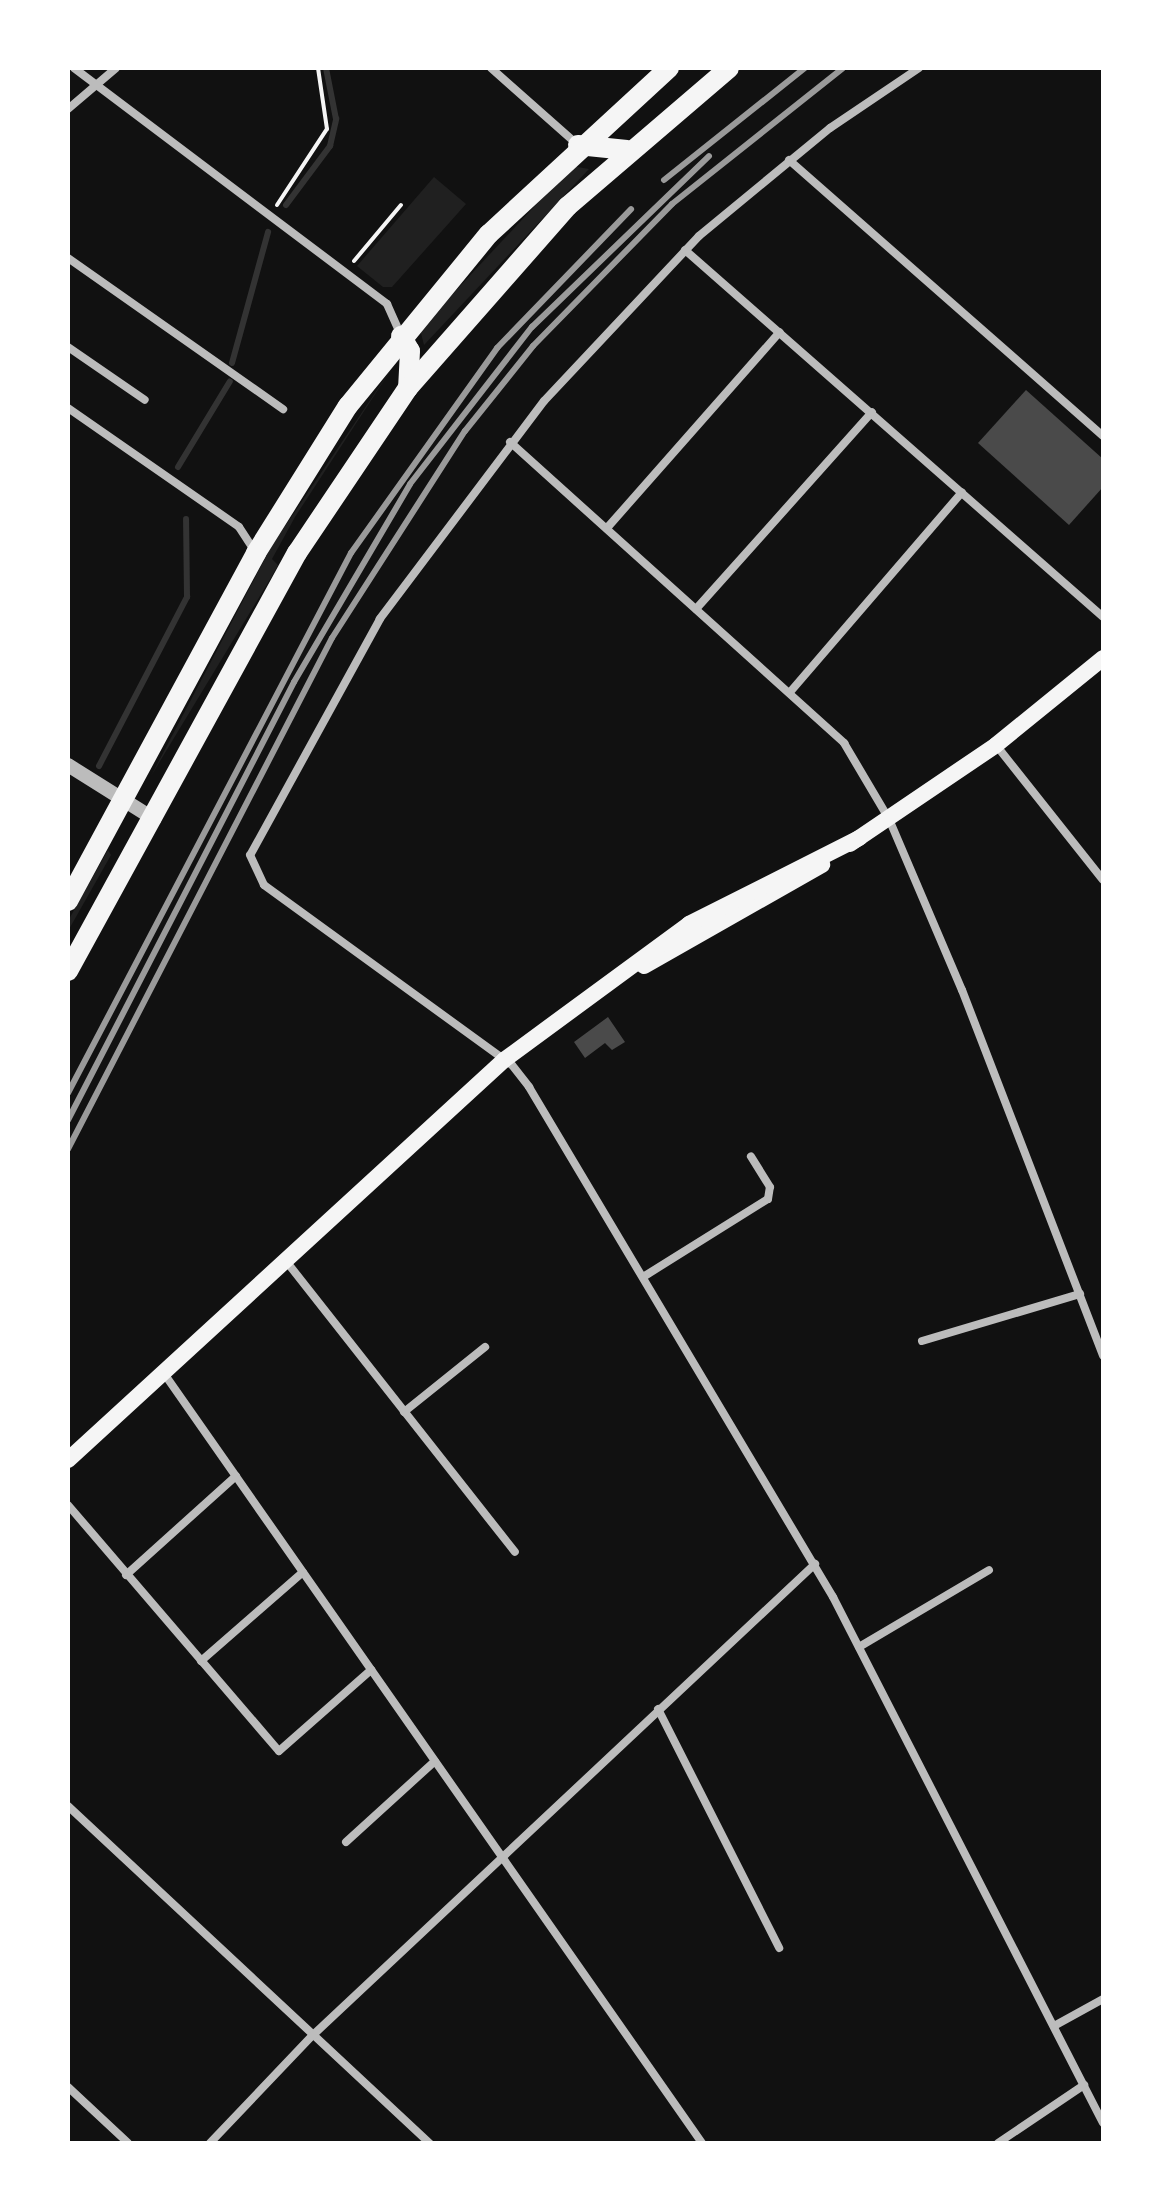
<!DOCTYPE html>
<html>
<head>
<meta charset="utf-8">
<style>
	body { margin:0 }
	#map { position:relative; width:1171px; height:2211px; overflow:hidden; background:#111; font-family:Roboto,sans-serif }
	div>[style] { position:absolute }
	.green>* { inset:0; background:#202020 }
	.stream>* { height:6px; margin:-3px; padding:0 3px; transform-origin:3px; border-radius:3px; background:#333 }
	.building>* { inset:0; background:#4a4a4a }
	.path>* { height:4px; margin:-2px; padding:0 2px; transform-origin:2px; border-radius:2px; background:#f5f5f5 }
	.minor>* { height:8px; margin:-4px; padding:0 4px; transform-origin:4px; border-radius:4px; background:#bcbcbc }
	.tertiary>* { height:14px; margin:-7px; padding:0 7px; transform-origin:7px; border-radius:7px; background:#bcbcbc }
	.secondary>* { height:16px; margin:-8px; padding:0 8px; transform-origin:8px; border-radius:8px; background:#f5f5f5 }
	.primary>* { height:20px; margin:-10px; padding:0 10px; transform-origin:10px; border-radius:10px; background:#f5f5f5 }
	.rail>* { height:6px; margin:-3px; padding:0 3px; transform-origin:3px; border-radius:3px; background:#9a9a9a }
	span { translate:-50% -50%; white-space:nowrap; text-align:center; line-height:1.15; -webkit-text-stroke:8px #fff; paint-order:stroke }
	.frame { position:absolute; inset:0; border:70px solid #fff; pointer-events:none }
</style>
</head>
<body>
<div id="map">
	<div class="green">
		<i style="clip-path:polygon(572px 166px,589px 169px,424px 345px,420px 329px)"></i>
		<i style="clip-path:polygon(434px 177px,466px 204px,392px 287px,383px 287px,357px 266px)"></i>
		<i style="clip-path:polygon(398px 359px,295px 517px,272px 559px,278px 565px,272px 576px,151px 776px,271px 547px)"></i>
		<i style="clip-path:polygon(108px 850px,111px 855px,68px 931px,68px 921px)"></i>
	</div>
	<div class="stream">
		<i style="left:286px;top:205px;width:74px;rotate:-53.3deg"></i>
		<i style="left:330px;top:146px;width:28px;rotate:-77deg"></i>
		<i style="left:336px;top:119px;width:52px;rotate:-101.1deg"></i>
		<i style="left:232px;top:363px;width:136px;rotate:-74.6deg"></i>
		<i style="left:178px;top:467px;width:100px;rotate:-58.8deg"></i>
		<i style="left:99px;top:766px;width:191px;rotate:-62.5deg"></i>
		<i style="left:187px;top:597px;width:78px;rotate:-90.7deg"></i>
	</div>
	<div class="building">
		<i style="clip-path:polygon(1026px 390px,1103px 459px,1103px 487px,1069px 525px,978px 443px)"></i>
		<i style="clip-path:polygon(608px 1017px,625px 1042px,612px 1050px,605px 1043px,585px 1058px,574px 1042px)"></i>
	</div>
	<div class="path">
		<i style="left:277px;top:205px;width:91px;rotate:-56.7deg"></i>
		<i style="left:327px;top:129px;width:62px;rotate:-98.4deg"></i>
		<i style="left:354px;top:261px;width:73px;rotate:-50deg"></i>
	</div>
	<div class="minor">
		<i style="left:74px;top:68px;width:392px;rotate:37deg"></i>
		<i style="left:387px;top:304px;width:35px;rotate:66deg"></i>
		<i style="left:491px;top:68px;width:115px;rotate:41.5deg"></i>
		<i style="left:919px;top:68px;width:107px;rotate:146deg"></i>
		<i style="left:830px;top:128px;width:170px;rotate:140.5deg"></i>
		<i style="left:699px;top:236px;width:226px;rotate:133.2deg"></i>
		<i style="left:544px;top:401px;width:273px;rotate:127deg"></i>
		<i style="left:380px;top:619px;width:269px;rotate:118.8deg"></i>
		<i style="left:250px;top:855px;width:33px;rotate:65deg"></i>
		<i style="left:264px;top:885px;width:306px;rotate:36deg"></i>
		<i style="left:512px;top:1065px;width:28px;rotate:52deg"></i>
		<i style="left:529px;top:1087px;width:594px;rotate:59.2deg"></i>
		<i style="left:833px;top:1597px;width:591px;rotate:62.83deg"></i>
		<i style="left:68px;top:109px;width:63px;rotate:-40.5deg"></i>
		<i style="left:789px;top:160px;width:418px;rotate:41.3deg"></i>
		<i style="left:685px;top:250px;width:556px;rotate:41.28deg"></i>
		<i style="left:68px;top:258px;width:263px;rotate:35.1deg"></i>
		<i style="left:68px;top:347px;width:93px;rotate:34.5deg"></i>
		<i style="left:68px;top:408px;width:208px;rotate:34.8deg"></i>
		<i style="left:239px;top:527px;width:30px;rotate:57deg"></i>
		<i style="left:510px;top:442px;width:450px;rotate:42deg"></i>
		<i style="left:844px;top:743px;width:88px;rotate:59.4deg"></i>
		<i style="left:889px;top:819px;width:186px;rotate:66.9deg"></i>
		<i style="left:962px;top:990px;width:392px;rotate:68.9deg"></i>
		<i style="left:607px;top:528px;width:261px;rotate:-48.6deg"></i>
		<i style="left:696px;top:609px;width:264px;rotate:-48.2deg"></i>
		<i style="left:791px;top:691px;width:262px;rotate:-49.3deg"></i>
		<i style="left:996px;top:745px;width:172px;rotate:51.6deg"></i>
		<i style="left:286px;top:1261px;width:370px;rotate:51.8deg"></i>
		<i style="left:643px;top:1277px;width:147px;rotate:-32deg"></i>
		<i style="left:768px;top:1199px;width:12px;rotate:-81deg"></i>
		<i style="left:770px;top:1187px;width:36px;rotate:-122deg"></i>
		<i style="left:922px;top:1341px;width:165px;rotate:-16.6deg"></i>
		<i style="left:163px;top:1372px;width:941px;rotate:55.04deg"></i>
		<i style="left:404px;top:1412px;width:104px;rotate:-38.7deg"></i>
		<i style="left:68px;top:1505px;width:324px;rotate:49.4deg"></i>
		<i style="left:279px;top:1751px;width:123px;rotate:-41.4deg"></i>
		<i style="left:126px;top:1575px;width:148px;rotate:-42deg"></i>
		<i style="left:859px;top:1647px;width:151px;rotate:-30.6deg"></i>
		<i style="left:201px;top:1661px;width:135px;rotate:-41.1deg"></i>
		<i style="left:658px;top:1709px;width:268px;rotate:63.1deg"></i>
		<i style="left:68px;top:1806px;width:495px;rotate:43deg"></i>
		<i style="left:346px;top:1842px;width:120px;rotate:-42.3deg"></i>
		<i style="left:1054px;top:2026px;width:56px;rotate:-28.9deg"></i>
		<i style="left:68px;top:2087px;width:82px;rotate:43deg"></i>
		<i style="left:210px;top:2143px;width:148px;rotate:-46.4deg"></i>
		<i style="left:312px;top:2036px;width:690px;rotate:-43.18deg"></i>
		<i style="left:998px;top:2143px;width:104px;rotate:-34deg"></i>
	</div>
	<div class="tertiary">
		<i style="left:68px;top:765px;width:102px;rotate:32.1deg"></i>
	</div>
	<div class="secondary">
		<i style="left:850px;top:844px;width:176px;rotate:-34.1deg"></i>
		<i style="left:996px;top:745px;width:138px;rotate:-39.1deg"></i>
		<i style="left:644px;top:966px;width:205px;rotate:-29.6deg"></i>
		<i style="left:68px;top:1460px;width:592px;rotate:-42.53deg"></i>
		<i style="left:504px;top:1060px;width:230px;rotate:-36.3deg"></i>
		<i style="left:689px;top:924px;width:191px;rotate:-26.8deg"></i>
	</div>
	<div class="primary">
		<i style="left:578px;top:145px;width:49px;rotate:5.8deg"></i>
		<i style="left:401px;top:336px;width:17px;rotate:59deg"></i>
		<i style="left:410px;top:351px;width:37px;rotate:93deg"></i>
		<i style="left:68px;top:901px;width:396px;rotate:-61.6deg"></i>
		<i style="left:256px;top:553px;width:173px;rotate:-58deg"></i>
		<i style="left:348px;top:406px;width:222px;rotate:-50.7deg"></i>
		<i style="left:489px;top:234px;width:245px;rotate:-42.7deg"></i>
		<i style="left:68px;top:971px;width:477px;rotate:-61.3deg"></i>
		<i style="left:297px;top:553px;width:199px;rotate:-56.1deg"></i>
		<i style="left:408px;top:388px;width:242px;rotate:-48.7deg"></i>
		<i style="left:568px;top:206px;width:212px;rotate:-40.6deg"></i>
	</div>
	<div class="rail">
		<i style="left:664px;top:180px;width:180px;rotate:-38.5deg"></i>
		<i style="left:68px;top:1093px;width:610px;rotate:-62.34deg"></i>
		<i style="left:351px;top:553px;width:252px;rotate:-54.5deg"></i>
		<i style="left:497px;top:348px;width:193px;rotate:-46deg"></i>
		<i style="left:68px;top:1120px;width:493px;rotate:-62.7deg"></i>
		<i style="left:294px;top:682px;width:229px;rotate:-59.6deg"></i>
		<i style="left:410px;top:484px;width:199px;rotate:-52.2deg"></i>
		<i style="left:532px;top:327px;width:246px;rotate:-44deg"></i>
		<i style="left:68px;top:1149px;width:575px;rotate:-62.68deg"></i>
		<i style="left:332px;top:638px;width:246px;rotate:-57.3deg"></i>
		<i style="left:465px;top:431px;width:109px;rotate:-51.3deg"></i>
		<i style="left:533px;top:346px;width:199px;rotate:-45.6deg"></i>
		<i style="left:672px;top:204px;width:218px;rotate:-38.5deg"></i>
	</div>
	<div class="frame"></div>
</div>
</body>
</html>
